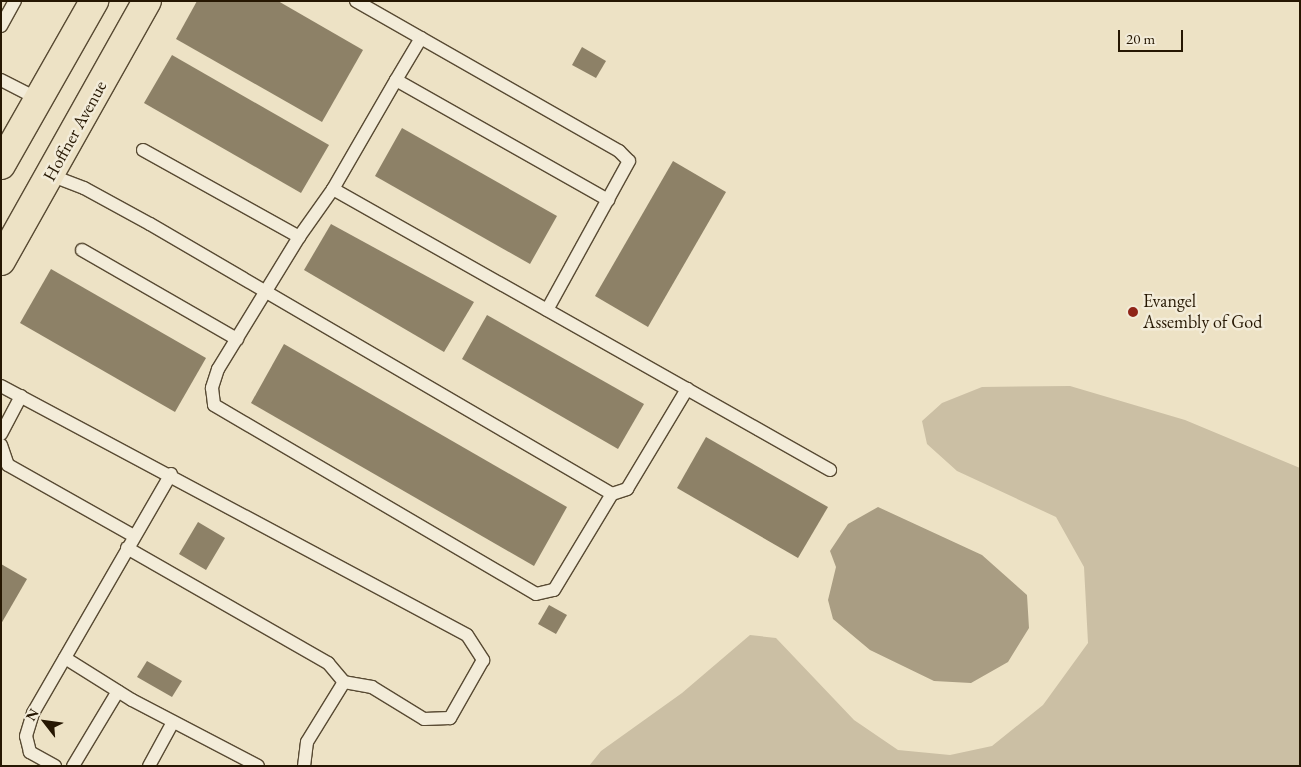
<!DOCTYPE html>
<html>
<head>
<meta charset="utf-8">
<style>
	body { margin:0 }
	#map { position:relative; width:1301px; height:767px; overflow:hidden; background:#ede2c5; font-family:"EB Garamond",serif }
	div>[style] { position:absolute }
	.green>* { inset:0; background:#cbbfa4 }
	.water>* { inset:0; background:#a99d83 }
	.building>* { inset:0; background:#8d8167 }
	.roads { filter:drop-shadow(1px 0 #584a33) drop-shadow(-1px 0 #584a33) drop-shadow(0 1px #584a33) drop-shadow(0 -1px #584a33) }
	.lane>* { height:12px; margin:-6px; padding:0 6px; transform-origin:6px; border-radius:6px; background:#f3ecd9 }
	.primary>* { height:28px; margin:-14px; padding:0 14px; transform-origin:14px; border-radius:14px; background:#ede2c5 }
	.dots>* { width:14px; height:14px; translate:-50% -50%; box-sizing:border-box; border:2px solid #f3ecd9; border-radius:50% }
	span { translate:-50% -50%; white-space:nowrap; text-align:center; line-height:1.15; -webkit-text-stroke:5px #f3ecd9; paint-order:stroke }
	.street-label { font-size:18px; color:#261702 }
	.poi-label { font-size:18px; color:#261702 }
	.left { translate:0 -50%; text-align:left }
	.frame { position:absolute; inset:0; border:2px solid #261702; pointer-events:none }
	.north { position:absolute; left:20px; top:697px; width:50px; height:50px; -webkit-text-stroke:4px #f3ecd9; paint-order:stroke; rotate:300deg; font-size:14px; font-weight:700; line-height:20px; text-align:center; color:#261702 }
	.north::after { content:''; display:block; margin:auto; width:18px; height:22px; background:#261702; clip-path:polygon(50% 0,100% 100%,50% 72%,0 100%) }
	.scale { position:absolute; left:1118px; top:30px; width:65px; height:22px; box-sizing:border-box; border:2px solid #261702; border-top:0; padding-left:6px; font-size:15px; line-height:18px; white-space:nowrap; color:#261702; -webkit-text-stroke:4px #f3ecd9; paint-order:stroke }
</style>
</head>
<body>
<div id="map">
	<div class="green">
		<i style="clip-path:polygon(1070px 386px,1185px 420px,1300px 468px,1300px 766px,589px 766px,601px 751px,682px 693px,750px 635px,776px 638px,854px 720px,898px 750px,950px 755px,992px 746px,1043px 705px,1088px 643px,1084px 567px,1056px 517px,957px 471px,927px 444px,922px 421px,942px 403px,982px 387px)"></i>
	</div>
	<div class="water">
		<i style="clip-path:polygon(878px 507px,982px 555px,1027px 595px,1029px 628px,1008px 662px,971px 683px,934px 681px,870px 650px,833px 619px,828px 600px,836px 567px,830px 551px,848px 524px)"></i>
	</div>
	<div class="building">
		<i style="clip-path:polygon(197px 1px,278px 1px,363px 50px,322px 122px,176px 39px)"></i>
		<i style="clip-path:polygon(582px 47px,606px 61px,596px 78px,572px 65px)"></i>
		<i style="clip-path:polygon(172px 55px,329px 145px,301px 193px,144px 103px)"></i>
		<i style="clip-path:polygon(402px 128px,557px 216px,530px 264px,375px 176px)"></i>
		<i style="clip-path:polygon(673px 161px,726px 192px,648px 327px,595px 296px)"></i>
		<i style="clip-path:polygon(331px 224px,474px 302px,444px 352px,304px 270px)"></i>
		<i style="clip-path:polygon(51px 269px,206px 358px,175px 412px,20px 323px)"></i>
		<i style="clip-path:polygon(487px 315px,644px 404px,618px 449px,462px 359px)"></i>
		<i style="clip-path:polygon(284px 344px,567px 507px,534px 566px,251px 403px)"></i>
		<i style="clip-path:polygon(706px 437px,828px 507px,798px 558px,677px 488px)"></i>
		<i style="clip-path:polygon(198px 522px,225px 538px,206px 570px,179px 554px)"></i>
		<i style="clip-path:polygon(1px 564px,27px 579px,1px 624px)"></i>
		<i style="clip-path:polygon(549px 605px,567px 615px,556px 634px,538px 624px)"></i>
		<i style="clip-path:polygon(147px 661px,182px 681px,172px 697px,137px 677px)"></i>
	</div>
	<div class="roads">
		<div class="lane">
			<i style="left:356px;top:1px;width:303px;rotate:29.7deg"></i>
			<i style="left:619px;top:151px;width:14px;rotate:45deg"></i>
			<i style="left:629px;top:161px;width:170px;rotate:118.8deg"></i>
			<i style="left:1px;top:26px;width:29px;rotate:-61deg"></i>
			<i style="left:1px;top:80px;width:42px;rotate:27.2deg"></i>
			<i style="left:396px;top:80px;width:49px;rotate:-59.2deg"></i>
			<i style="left:143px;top:150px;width:179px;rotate:29.1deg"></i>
			<i style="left:299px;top:237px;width:59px;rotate:-54.7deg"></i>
			<i style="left:333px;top:189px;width:571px;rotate:29.48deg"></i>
			<i style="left:50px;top:175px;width:36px;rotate:21deg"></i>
			<i style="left:84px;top:188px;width:75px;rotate:28.6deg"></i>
			<i style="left:150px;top:224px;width:535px;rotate:30.3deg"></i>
			<i style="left:612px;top:494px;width:16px;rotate:-18deg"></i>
			<i style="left:627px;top:489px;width:117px;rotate:-59deg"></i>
			<i style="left:333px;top:189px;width:126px;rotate:-60deg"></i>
			<i style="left:396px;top:80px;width:244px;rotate:29.5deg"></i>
			<i style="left:299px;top:237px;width:155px;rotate:121.5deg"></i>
			<i style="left:218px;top:369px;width:20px;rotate:108deg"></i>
			<i style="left:212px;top:388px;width:17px;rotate:83deg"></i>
			<i style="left:214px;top:405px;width:373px;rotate:30.4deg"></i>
			<i style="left:536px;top:594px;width:18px;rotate:-13deg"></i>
			<i style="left:554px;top:590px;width:112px;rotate:-58.9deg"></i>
			<i style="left:82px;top:250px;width:179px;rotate:29.9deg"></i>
			<i style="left:1px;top:386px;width:528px;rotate:28.12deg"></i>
			<i style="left:467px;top:635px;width:30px;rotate:57deg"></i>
			<i style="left:483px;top:660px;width:67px;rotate:119.6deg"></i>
			<i style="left:450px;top:718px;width:26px;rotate:178deg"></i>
			<i style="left:424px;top:719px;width:61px;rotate:-148.4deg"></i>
			<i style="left:372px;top:687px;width:28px;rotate:-170deg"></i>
			<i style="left:344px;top:682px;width:70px;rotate:121.7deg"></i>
			<i style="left:307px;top:742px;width:24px;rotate:97deg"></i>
			<i style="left:1px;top:434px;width:43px;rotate:-62.2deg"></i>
			<i style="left:1px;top:445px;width:21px;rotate:71deg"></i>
			<i style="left:8px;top:465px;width:145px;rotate:29.4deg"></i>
			<i style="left:127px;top:548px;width:232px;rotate:29.8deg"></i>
			<i style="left:328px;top:663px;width:25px;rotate:50deg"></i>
			<i style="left:65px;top:658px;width:79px;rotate:32.1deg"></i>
			<i style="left:132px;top:700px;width:142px;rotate:27.6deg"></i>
			<i style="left:55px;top:766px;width:29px;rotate:-151deg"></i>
			<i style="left:30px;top:752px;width:16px;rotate:-104deg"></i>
			<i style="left:26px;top:736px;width:24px;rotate:-73deg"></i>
			<i style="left:33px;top:713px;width:276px;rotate:-60deg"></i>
			<i style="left:73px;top:766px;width:87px;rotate:-59deg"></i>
			<i style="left:149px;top:766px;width:50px;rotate:-61.4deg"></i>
		</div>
		<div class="primary">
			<i style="left:1px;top:165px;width:189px;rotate:-60.4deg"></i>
			<i style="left:1px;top:261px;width:298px;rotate:-60.7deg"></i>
		</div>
	</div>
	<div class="dots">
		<i style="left:1133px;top:312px;background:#8f2418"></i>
	</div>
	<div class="street-label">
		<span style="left:75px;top:131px;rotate:-61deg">Hoffner Avenue</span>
	</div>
	<div class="poi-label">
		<span class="left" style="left:1143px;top:312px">Evangel<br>Assembly of God</span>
	</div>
	<div class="frame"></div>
	<div class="north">N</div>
	<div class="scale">20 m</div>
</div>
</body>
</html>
